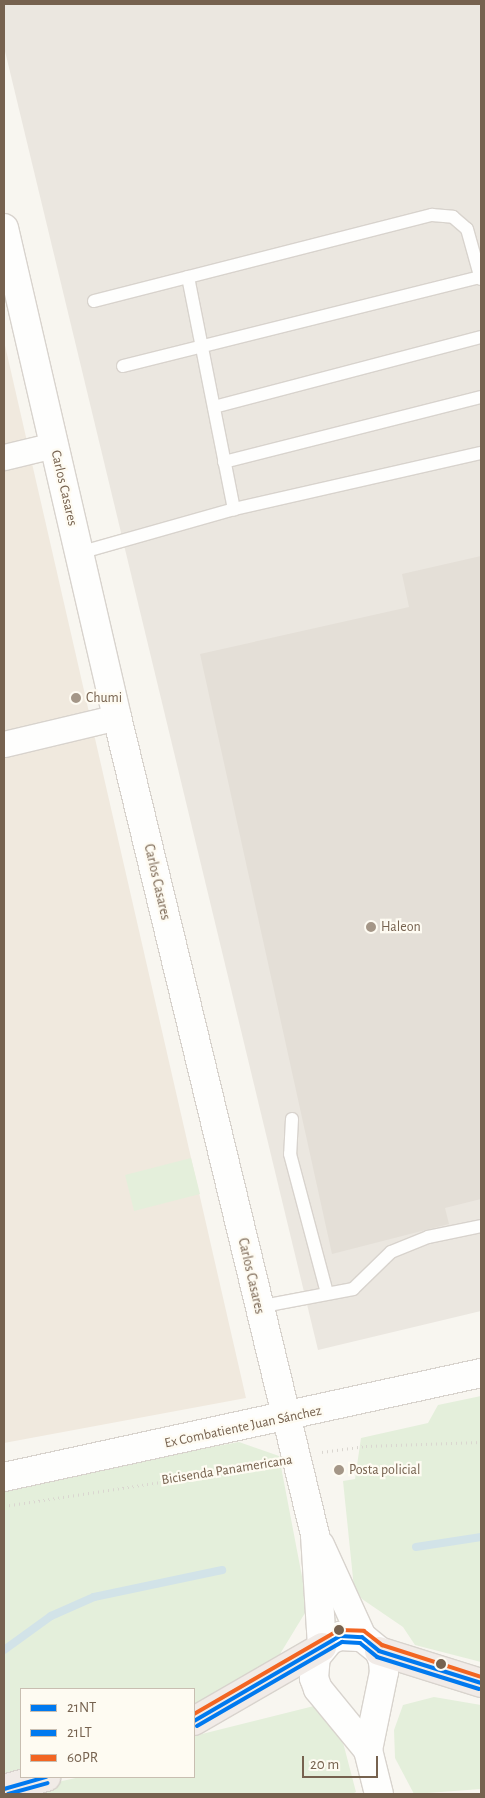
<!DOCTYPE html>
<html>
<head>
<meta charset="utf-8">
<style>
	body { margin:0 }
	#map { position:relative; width:485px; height:1798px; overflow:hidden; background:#f8f6f0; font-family:"Alegreya Sans",sans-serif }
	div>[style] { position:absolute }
	.residential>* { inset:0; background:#f0e9de }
	.industrial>* { inset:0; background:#ebe7e0 }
	.green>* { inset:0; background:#e4efdb }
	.stream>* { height:8px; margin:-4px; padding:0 4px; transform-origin:4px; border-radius:4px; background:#d2e3e8 }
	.building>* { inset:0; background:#e4dfd7 }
	.path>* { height:3px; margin-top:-1.5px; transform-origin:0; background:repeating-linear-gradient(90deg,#dad6d0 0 1px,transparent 0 5px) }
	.roads { filter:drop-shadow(1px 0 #d8d3cd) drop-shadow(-1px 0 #d8d3cd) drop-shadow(0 1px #d8d3cd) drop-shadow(0 -1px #d8d3cd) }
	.lane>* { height:12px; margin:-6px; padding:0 6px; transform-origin:6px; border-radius:6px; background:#fefefd }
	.street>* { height:25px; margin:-12.5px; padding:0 12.5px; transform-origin:12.5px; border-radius:12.5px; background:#fefefd }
	.secondary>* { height:28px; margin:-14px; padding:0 14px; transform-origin:14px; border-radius:14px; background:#fefefd }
	.highway>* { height:28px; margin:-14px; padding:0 14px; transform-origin:14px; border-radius:14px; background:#f1ebe7 }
	.bus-1>* { height:4px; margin:-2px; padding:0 2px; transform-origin:2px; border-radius:2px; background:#0079ef }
	.bus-2>* { height:4px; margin:-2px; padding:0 2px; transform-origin:2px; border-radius:2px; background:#0079ef }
	.bus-3>* { height:4px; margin:-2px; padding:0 2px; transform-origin:2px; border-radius:2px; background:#f26522 }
	.dots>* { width:14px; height:14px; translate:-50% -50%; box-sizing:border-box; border:2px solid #fefbf2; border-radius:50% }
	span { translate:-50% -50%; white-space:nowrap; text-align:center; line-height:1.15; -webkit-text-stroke:4.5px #fefbf2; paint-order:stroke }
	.street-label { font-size:14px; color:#76624f }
	.poi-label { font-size:14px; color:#76624f }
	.left { translate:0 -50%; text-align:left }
	.frame { position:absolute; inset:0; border:5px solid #76624f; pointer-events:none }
	.legend { position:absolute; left:20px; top:1688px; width:175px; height:90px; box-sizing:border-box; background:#fefbf2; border:1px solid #c8beb1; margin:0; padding:6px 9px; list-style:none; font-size:15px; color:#76624f }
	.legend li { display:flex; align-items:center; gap:10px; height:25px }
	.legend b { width:25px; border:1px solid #c8beb1 }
	.scale { position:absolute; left:302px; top:1756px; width:76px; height:22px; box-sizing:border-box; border:2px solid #76624f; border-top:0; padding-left:6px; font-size:15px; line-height:18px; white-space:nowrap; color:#76624f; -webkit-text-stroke:4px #fefbf2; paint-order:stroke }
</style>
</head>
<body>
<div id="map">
	<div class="residential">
		<i style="clip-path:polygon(4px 341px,246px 1398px,4px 1443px)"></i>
	</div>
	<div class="industrial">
		<i style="clip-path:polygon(4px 4px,481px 4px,481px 1311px,318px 1350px,4px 47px)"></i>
	</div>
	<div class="green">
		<i style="clip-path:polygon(191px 1158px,200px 1194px,134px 1211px,125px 1175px)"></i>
		<i style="clip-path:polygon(481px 1396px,481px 1662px,415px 1645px,403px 1627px,362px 1599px,354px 1588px,343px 1481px,355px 1479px,361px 1438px,428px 1423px,438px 1405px)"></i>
		<i style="clip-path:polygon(239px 1442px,279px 1456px,308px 1608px,280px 1654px,226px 1691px,194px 1704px,194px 1689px,21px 1689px,21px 1770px,4px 1774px,4px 1485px)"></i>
		<i style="clip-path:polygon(434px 1697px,481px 1705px,481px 1789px,414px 1794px,395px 1758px,394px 1730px,403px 1705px)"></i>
		<i style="clip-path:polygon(318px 1705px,340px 1731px,356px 1792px,352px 1794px,4px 1794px,80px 1777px,194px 1777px,194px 1736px)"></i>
	</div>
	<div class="stream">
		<i style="left:416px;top:1547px;width:66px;rotate:-8.7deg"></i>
		<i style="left:4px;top:1650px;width:58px;rotate:-35.9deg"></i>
		<i style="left:51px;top:1616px;width:47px;rotate:-23.8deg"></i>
		<i style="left:94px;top:1597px;width:131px;rotate:-11.9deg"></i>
	</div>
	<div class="building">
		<i style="clip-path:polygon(481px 556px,481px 1199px,445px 1208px,449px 1224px,332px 1254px,200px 654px,409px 607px,402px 574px)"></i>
	</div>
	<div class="path">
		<i style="left:322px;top:1452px;width:44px;rotate:-7.8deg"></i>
		<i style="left:366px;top:1446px;width:115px;rotate:-2deg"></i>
		<i style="left:4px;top:1506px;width:270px;rotate:-8.7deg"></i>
	</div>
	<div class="roads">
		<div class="lane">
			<i style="left:188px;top:277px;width:237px;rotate:78.8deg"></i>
			<i style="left:94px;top:301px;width:349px;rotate:-14.3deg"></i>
			<i style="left:432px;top:215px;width:21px;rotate:5deg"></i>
			<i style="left:453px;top:217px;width:18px;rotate:41deg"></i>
			<i style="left:467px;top:229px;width:52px;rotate:74.4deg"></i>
			<i style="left:123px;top:366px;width:369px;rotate:-14deg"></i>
			<i style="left:214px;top:407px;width:276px;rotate:-14.7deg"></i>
			<i style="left:224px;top:462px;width:265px;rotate:-14.2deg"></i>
			<i style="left:79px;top:553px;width:161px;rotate:-15.8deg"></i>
			<i style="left:234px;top:509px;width:253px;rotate:-12.8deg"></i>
			<i style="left:292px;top:1119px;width:35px;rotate:93deg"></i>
			<i style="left:290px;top:1154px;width:144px;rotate:75.1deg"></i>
			<i style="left:258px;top:1307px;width:97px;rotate:-10.7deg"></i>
			<i style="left:353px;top:1289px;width:53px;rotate:-44.2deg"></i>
			<i style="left:391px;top:1252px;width:40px;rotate:-22deg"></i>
			<i style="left:428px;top:1237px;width:54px;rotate:-11.7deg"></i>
		</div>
		<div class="street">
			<i style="left:4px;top:457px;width:51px;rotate:-13.5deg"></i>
			<i style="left:4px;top:744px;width:116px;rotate:-13.4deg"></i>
		</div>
		<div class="secondary">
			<i style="left:4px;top:228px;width:502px;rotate:76.99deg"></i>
			<i style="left:117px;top:717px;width:842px;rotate:76.39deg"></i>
			<i style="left:315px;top:1535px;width:112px;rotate:86.4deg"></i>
			<i style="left:4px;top:1477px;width:488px;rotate:-12.3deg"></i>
			<i style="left:320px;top:1545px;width:101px;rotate:65.5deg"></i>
			<i style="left:368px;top:1750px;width:79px;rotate:-129.3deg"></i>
			<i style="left:318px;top:1689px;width:12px;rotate:-110deg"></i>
			<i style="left:314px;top:1678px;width:21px;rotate:-85deg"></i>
			<i style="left:316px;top:1657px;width:22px;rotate:-51deg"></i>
			<i style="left:330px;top:1640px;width:11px;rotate:-22deg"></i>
			<i style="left:340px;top:1636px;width:22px;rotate:3deg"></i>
			<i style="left:362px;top:1637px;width:22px;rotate:39deg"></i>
			<i style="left:379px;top:1651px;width:11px;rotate:68deg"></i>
			<i style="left:383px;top:1661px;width:11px;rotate:85deg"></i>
			<i style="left:384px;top:1672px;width:80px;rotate:101.6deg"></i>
			<i style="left:368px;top:1750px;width:45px;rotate:76deg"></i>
		</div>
		<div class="highway">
			<i style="left:379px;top:1651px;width:107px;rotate:17.4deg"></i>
			<i style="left:194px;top:1721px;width:148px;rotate:-30deg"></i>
			<i style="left:4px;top:1789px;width:44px;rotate:-15.9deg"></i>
		</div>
	</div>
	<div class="bus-1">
		<i style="left:194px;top:1721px;width:169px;rotate:-30.2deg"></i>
		<i style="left:340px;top:1636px;width:22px;rotate:3deg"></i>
		<i style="left:362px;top:1637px;width:22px;rotate:39deg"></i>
		<i style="left:379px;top:1651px;width:107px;rotate:17.4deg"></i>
		<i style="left:4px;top:1789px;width:44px;rotate:-15.9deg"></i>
	</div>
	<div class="bus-2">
		<i style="left:197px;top:1726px;width:168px;rotate:-30.1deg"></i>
		<i style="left:342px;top:1642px;width:18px;rotate:3deg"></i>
		<i style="left:360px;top:1643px;width:22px;rotate:39deg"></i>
		<i style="left:377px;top:1657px;width:107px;rotate:17.4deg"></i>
		<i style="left:8px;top:1794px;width:41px;rotate:-15.4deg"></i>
	</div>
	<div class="bus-3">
		<i style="left:194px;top:1714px;width:168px;rotate:-30.1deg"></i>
		<i style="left:339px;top:1630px;width:25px;rotate:2deg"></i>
		<i style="left:364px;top:1631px;width:23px;rotate:38deg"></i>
		<i style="left:382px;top:1645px;width:104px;rotate:17.9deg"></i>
	</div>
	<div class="dots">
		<i style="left:76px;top:698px;background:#a49687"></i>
		<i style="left:371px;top:927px;background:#a49687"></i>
		<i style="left:339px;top:1470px;background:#a49687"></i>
		<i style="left:339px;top:1630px;background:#76624f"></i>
		<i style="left:441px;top:1664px;background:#76624f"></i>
	</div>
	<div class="street-label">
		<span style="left:64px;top:488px;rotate:77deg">Carlos Casares</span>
		<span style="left:157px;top:882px;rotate:77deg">Carlos Casares</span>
		<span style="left:251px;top:1276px;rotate:77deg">Carlos Casares</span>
		<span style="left:243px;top:1427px;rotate:-12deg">Ex Combatiente Juan Sánchez</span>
		<span style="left:227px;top:1470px;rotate:-9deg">Bicisenda Panamericana</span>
	</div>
	<div class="poi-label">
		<span class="left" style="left:86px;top:698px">Chumi</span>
		<span class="left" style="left:381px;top:927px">Haleon</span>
		<span class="left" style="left:349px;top:1470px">Posta policial</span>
	</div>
	<div class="frame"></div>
	<ul class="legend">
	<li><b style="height:6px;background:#0079ef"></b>21NT</li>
	<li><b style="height:6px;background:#0079ef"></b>21LT</li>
	<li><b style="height:6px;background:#f26522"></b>60PR</li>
	</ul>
	<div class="scale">20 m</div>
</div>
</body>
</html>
